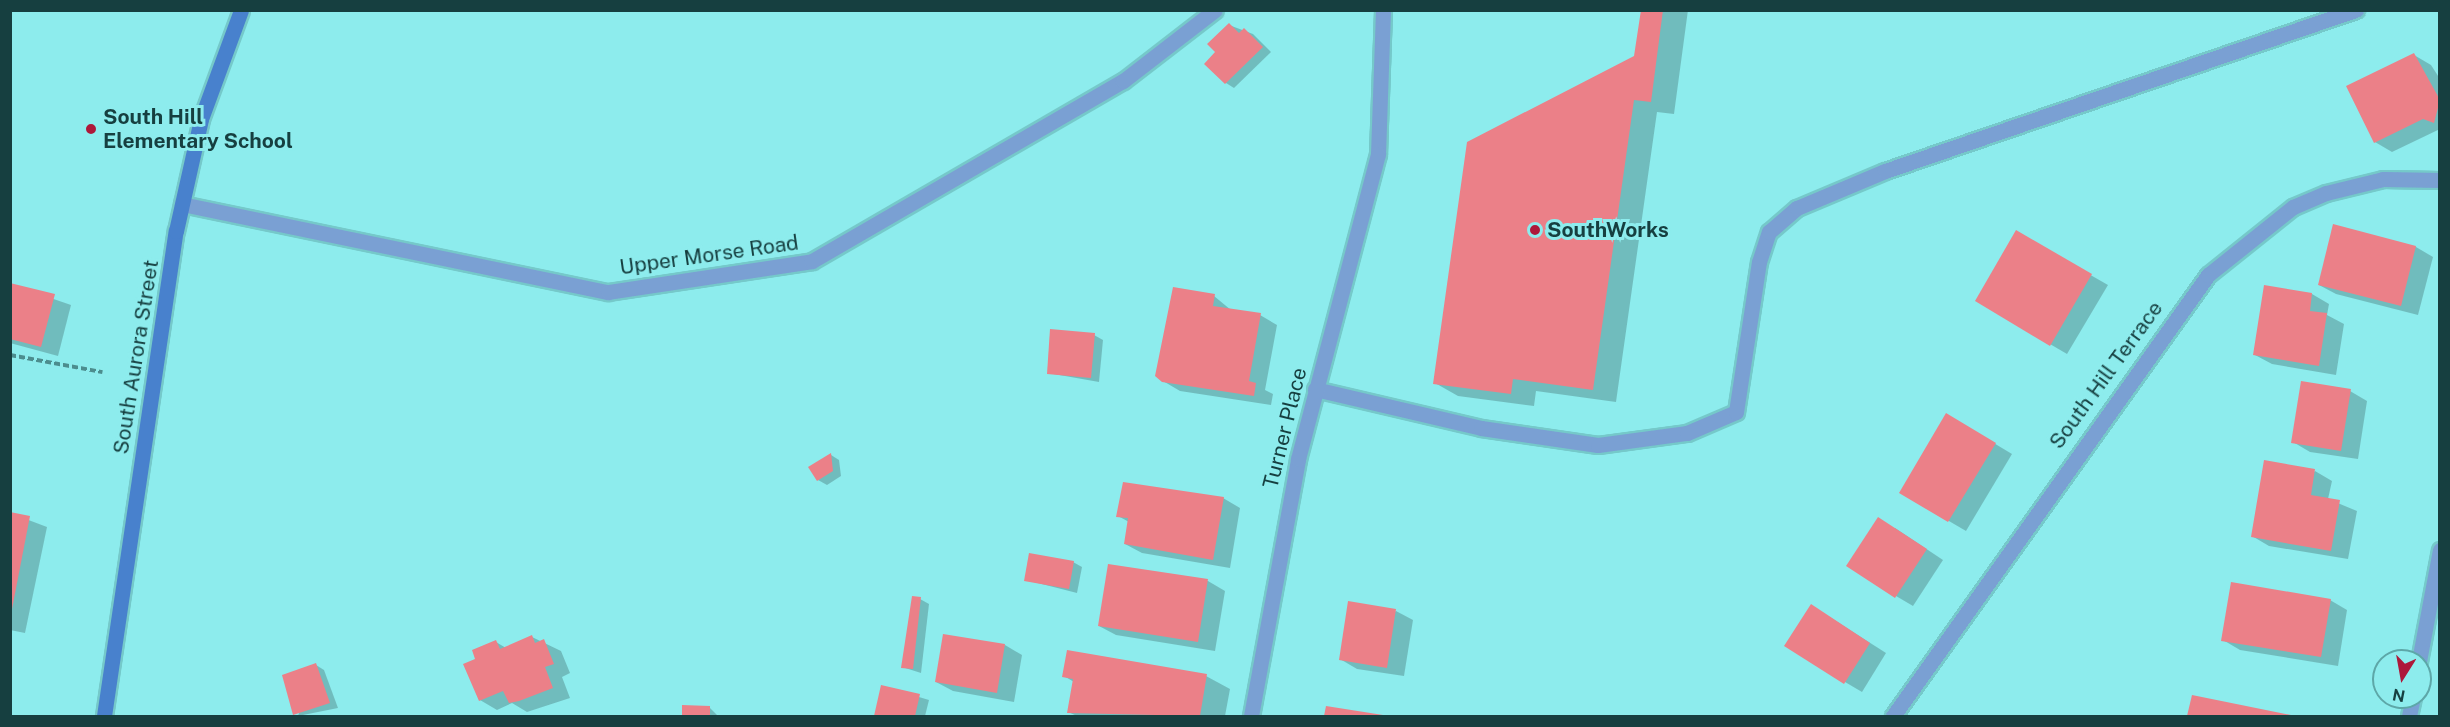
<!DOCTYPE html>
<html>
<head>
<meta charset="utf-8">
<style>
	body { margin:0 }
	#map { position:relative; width:2450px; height:727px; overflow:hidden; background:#8deced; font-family:"Public Sans",sans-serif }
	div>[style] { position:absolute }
	.shadow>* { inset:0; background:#0003 }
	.building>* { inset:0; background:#eb8088 }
	.path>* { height:4px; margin-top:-2px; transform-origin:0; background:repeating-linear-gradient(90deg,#4c8d8e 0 6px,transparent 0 9px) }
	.roads { filter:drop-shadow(2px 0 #75c9ca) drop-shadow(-2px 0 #75c9ca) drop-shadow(0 2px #75c9ca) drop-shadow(0 -2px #75c9ca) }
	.lane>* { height:15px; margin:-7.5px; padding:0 7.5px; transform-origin:7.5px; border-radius:7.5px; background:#7aa0d3 }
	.street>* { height:15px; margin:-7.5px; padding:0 7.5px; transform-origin:7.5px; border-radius:7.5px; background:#7aa0d3 }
	.secondary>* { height:15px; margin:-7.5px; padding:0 7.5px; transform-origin:7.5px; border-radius:7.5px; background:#4881cd }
	.dots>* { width:16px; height:16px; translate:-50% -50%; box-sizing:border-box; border:3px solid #8deced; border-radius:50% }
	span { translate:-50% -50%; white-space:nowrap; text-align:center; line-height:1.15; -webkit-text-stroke:6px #8deced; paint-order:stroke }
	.poi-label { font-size:21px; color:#163f40; font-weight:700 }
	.left { translate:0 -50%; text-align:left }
	.street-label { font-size:21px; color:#163f40 }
	.frame { position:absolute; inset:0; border:12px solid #163f40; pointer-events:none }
	.north { position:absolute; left:2372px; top:649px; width:60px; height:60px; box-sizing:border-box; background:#8deced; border:2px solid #5da7a8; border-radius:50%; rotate:191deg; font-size:16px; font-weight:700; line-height:24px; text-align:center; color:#163f40 }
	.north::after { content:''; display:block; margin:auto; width:21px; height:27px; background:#ad183a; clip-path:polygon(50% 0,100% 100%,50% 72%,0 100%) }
</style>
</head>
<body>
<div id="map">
	<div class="shadow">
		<i style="clip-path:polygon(1642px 10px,1688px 10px,1674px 114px,1657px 112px,1616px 402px,1536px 391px,1534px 406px,1458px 396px,1435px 383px,1636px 57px)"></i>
		<i style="clip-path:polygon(1229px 25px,1253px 34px,1271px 52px,1234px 88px,1226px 83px,1218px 52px)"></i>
		<i style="clip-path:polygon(2414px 55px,2431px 65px,2440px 79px,2440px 129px,2392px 152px,2375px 142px)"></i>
		<i style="clip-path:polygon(2334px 226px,2416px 247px,2433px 257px,2418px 315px,2336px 294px,2319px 285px)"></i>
		<i style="clip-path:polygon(2017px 233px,2108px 285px,2067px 354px,1977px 301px)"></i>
		<i style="clip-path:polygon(10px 284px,71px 305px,58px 356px,10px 343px)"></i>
		<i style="clip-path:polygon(2265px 286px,2312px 294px,2329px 304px,2327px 315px,2344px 324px,2336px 375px,2272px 364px,2255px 355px)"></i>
		<i style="clip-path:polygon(1214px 296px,1231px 310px,1260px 315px,1277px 325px,1265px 390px,1273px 394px,1271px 405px,1180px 391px,1163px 381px)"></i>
		<i style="clip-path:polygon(1094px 335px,1103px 340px,1099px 382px,1048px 373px)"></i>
		<i style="clip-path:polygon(2350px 391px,2367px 401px,2358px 459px,2310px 452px,2293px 442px)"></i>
		<i style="clip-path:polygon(1947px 415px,2012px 454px,1966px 531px,1901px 493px)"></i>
		<i style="clip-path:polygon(831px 455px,839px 460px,841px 476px,827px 485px,818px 480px)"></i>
		<i style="clip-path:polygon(2315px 471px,2332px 481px,2328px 499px,2357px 511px,2348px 559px,2269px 546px,2252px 536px)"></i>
		<i style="clip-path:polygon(1223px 498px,1240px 508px,1230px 568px,1142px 553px,1125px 544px,1129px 522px,1118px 516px)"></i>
		<i style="clip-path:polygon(10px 513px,47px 527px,25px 633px,10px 630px)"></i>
		<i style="clip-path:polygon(1895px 528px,1943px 560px,1913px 606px,1896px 596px)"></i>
		<i style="clip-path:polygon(1073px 562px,1082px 567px,1077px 593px,1026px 580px)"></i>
		<i style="clip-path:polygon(1109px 565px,1208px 581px,1225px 591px,1215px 651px,1116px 635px,1099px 626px)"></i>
		<i style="clip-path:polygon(920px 599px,929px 604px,921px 673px,902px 667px)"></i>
		<i style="clip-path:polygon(2330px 600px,2347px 610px,2338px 666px,2240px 650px,2223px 640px)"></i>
		<i style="clip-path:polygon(1396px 611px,1413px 620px,1404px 676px,1357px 669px,1340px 659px)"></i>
		<i style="clip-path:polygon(1828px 616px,1886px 653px,1862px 692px,1845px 682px)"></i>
		<i style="clip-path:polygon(532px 637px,561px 651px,570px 673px,562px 677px,570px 698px,527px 712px,512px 703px,497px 710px,480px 700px,477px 659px,496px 642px,506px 648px)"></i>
		<i style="clip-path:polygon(1005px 645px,1022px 655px,1014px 702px,953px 691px,936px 682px)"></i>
		<i style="clip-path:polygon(316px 665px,324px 670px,338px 708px,298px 716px)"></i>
		<i style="clip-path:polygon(1064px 676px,1206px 676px,1230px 689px,1225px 716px,1077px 716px,1068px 712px,1074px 682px)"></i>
		<i style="clip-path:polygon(882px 686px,929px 700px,925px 716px,875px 716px)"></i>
		<i style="clip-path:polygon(2193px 696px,2289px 716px,2189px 716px)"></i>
		<i style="clip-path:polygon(683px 707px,709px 707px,718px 716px,683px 716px)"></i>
		<i style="clip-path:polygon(1327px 708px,1381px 716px,1326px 716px)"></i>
	</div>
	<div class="building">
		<i style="clip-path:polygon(1641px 10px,1663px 10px,1651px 102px,1634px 100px,1593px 390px,1513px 379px,1511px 394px,1433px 384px,1467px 142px,1634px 56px)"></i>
		<i style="clip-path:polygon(1229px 23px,1239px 33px,1244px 28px,1263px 47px,1225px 84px,1204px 64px,1215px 52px,1207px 44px)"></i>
		<i style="clip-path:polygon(2414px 53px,2440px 100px,2434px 123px,2423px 119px,2374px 143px,2346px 86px)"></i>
		<i style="clip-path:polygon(2333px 224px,2416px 246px,2401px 306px,2318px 285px)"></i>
		<i style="clip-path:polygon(2016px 230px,2092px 274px,2050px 346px,1975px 301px)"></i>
		<i style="clip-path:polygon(10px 283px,55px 294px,41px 347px,10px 339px)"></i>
		<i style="clip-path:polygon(2264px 285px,2312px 293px,2310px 311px,2327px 313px,2319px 366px,2253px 355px)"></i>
		<i style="clip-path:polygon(1173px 287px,1215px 294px,1213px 306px,1261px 313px,1249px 381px,1256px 383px,1254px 396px,1162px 382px,1155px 376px)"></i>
		<i style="clip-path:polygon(1050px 329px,1095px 333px,1091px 378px,1047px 374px)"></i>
		<i style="clip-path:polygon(2301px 381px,2351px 389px,2341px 451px,2291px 443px)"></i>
		<i style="clip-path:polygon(1946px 413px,1996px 443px,1948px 522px,1899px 493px)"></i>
		<i style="clip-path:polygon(831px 453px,833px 471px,817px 481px,808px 467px)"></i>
		<i style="clip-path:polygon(2264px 460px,2315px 469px,2311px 495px,2340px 500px,2331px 551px,2251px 537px)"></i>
		<i style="clip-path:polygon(1123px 482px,1224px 497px,1213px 560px,1124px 544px,1128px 518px,1116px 517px)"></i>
		<i style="clip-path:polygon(10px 512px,30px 516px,12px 609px,10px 609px)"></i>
		<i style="clip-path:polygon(1878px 517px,1927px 549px,1895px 598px,1846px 566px)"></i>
		<i style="clip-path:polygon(1029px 553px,1074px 561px,1069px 589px,1024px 581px)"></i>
		<i style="clip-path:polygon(1108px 564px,1208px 579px,1198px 642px,1098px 626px)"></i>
		<i style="clip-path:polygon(2231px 582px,2331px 599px,2321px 657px,2221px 641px)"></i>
		<i style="clip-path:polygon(912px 596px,921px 597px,913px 669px,901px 668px)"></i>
		<i style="clip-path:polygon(1348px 601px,1396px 609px,1387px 668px,1339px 660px)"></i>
		<i style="clip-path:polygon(1811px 604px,1870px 643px,1844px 684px,1784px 646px)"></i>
		<i style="clip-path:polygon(943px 634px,1005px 644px,997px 693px,935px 682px)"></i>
		<i style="clip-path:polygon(532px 635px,535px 643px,544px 639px,554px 664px,545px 667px,553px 688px,519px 701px,509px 703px,503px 691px,479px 701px,463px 664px,475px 659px,472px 650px,496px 640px,500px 649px)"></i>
		<i style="clip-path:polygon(1067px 650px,1207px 674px,1200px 716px,1067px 713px,1073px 679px,1062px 677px)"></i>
		<i style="clip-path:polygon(316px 663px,330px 703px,293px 715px,282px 675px)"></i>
		<i style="clip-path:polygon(881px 685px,920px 694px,915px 716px,874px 716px)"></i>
		<i style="clip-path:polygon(2192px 695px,2291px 715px,2291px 716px,2187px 716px)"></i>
		<i style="clip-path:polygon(682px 705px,710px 706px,710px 716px,682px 716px)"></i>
		<i style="clip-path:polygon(1326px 706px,1383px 715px,1383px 716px,1324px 716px)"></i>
	</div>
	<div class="path">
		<i style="left:10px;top:355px;width:94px;rotate:10.5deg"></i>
	</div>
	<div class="roads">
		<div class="lane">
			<i style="left:1378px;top:154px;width:144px;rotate:-88deg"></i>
			<i style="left:182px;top:204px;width:435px;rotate:11.7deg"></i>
			<i style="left:608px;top:292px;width:206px;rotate:-8.6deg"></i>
			<i style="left:812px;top:261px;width:359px;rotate:-30.1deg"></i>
			<i style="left:1123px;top:81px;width:116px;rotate:-37.7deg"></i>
			<i style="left:1315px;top:389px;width:171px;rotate:13.2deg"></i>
			<i style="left:1481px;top:428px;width:118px;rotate:8.3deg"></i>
			<i style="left:1598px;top:445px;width:90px;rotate:-7.7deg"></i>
			<i style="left:1687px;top:433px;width:53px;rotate:-23.2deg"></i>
			<i style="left:1736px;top:412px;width:152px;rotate:-81.3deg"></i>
			<i style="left:1759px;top:262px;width:32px;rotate:-72deg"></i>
			<i style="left:1769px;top:232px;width:37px;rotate:-41deg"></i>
			<i style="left:1797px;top:208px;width:95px;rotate:-22.8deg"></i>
			<i style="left:1885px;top:171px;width:498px;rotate:-18.9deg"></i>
		</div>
		<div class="street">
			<i style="left:2419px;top:661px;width:113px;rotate:-79.3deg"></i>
			<i style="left:1251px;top:716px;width:261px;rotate:-79.6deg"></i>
			<i style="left:1298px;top:459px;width:315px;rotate:-75.3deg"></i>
			<i style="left:1893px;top:716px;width:542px;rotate:-54.46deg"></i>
			<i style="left:2208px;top:275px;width:109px;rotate:-38.7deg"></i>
			<i style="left:2293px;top:207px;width:36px;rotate:-23deg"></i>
			<i style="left:2326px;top:193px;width:59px;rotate:-13.8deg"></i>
			<i style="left:2383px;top:179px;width:57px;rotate:1deg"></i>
			<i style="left:2409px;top:716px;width:19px;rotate:-78deg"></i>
		</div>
		<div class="secondary">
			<i style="left:104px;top:716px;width:490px;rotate:-81.6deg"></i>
			<i style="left:176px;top:231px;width:115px;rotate:-77.4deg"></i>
			<i style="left:201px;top:119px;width:116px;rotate:-69.8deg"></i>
		</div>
	</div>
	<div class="dots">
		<i style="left:91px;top:129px;background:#ad183a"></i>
		<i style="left:1535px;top:230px;background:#ad183a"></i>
	</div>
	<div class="poi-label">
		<span class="left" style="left:103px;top:129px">South Hill<br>Elementary School</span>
		<span class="left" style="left:1547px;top:230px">SouthWorks</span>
	</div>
	<div class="street-label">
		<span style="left:709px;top:255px;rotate:-8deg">Upper Morse Road</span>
		<span style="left:136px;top:357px;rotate:-81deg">South Aurora Street</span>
		<span style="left:2106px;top:375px;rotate:-54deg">South Hill Terrace</span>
		<span style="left:1285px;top:428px;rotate:-76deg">Turner Place</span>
	</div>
	<div class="frame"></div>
	<div class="north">N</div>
</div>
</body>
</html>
